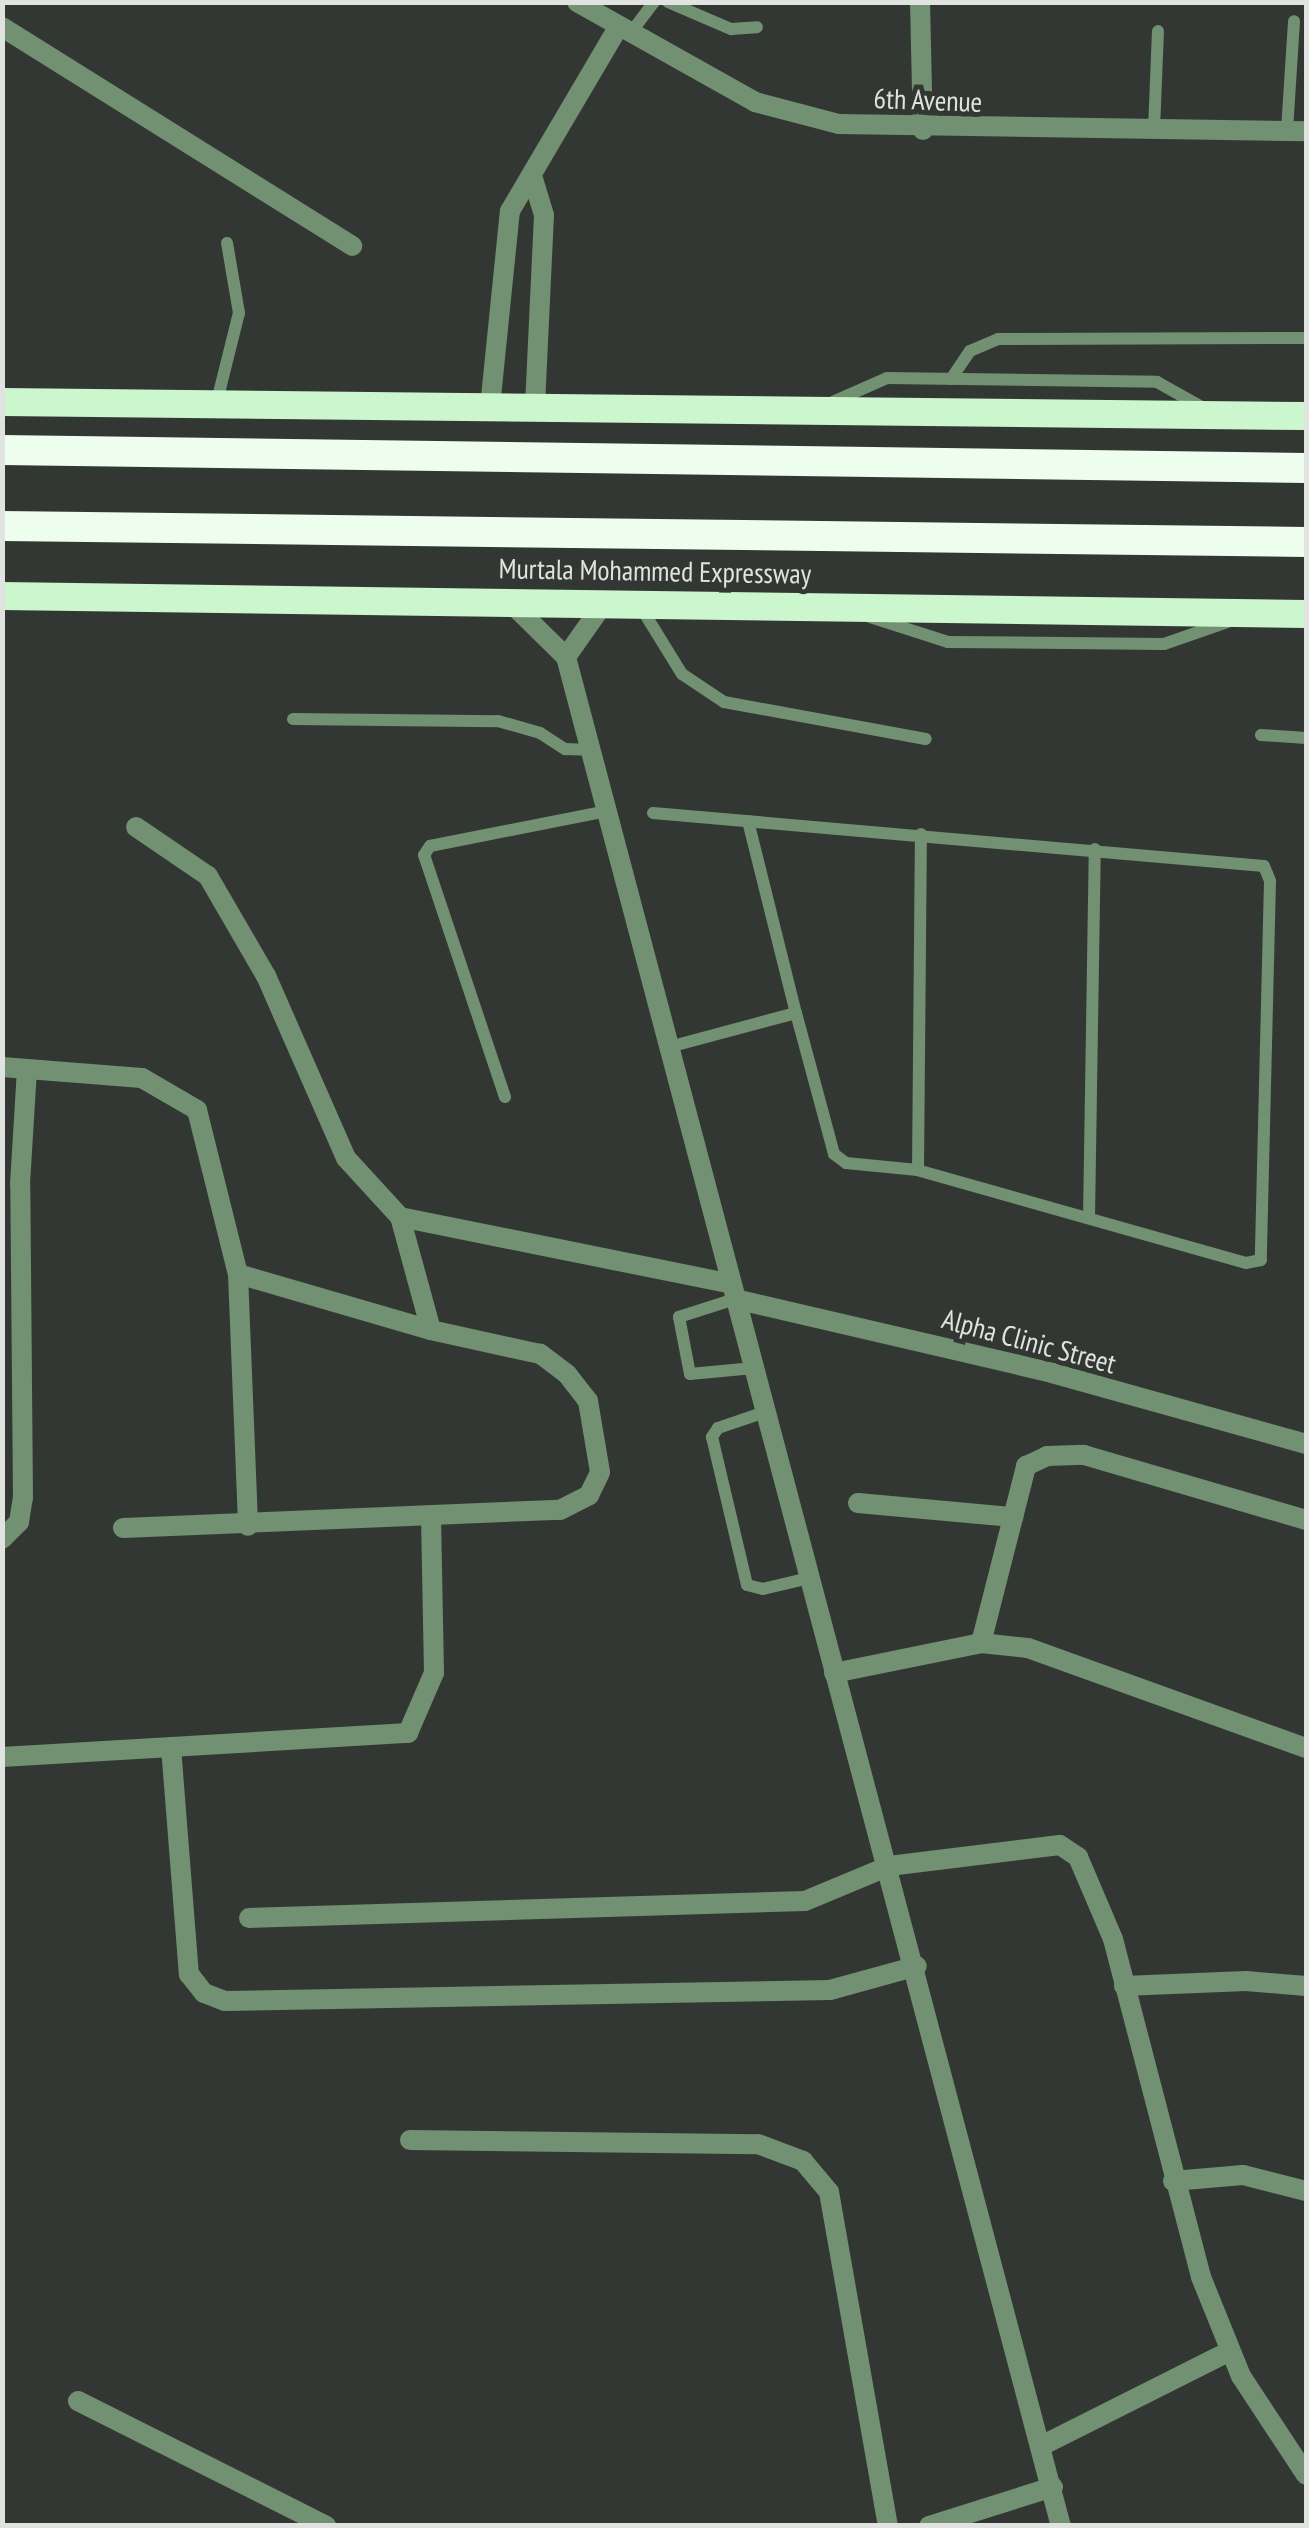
<!DOCTYPE html>
<html>
<head>
<meta charset="utf-8">
<style>
	body { margin:0 }
	#map { position:relative; width:1309px; height:2528px; overflow:hidden; background:#333733; font-family:"PT Sans Narrow",sans-serif }
	div>[style] { position:absolute }
	.service>* { height:12px; margin:-6px; padding:0 6px; transform-origin:6px; border-radius:6px; background:#719172 }
	.minor>* { height:20px; margin:-10px; padding:0 10px; transform-origin:10px; border-radius:10px; background:#719172 }
	.tertiary>* { height:20px; margin:-10px; padding:0 10px; transform-origin:10px; border-radius:10px; background:#719172 }
	.trunk>* { height:28px; margin:-14px; padding:0 14px; transform-origin:14px; border-radius:14px; background:#ccf6cd }
	.motorway>* { height:30px; margin:-15px; padding:0 15px; transform-origin:15px; border-radius:15px; background:#eefeee }
	span { translate:-50% -50%; white-space:nowrap; text-align:center; line-height:1.15; -webkit-text-stroke:10px #333733; paint-order:stroke }
	.street-label { font-size:28px; color:#e0e3e0 }
	.frame { position:absolute; inset:0; border:5px solid #e0e3e0; pointer-events:none }
</style>
</head>
<body>
<div id="map">
	<div class="service">
		<i style="left:668px;top:2px;width:69px;rotate:23.2deg"></i>
		<i style="left:731px;top:29px;width:26px;rotate:-4deg"></i>
		<i style="left:629px;top:35px;width:41px;rotate:-52.9deg"></i>
		<i style="left:1154px;top:130px;width:99px;rotate:-87.7deg"></i>
		<i style="left:1287px;top:130px;width:109px;rotate:-86.3deg"></i>
		<i style="left:951px;top:379px;width:34px;rotate:-56deg"></i>
		<i style="left:970px;top:351px;width:30px;rotate:-23deg"></i>
		<i style="left:998px;top:339px;width:308px;rotate:-0.2deg"></i>
		<i style="left:828px;top:404px;width:64px;rotate:-23.8deg"></i>
		<i style="left:887px;top:378px;width:270px;rotate:0.8deg"></i>
		<i style="left:1157px;top:382px;width:60px;rotate:29.1deg"></i>
		<i style="left:216px;top:405px;width:95px;rotate:-76deg"></i>
		<i style="left:239px;top:313px;width:71px;rotate:-99.7deg"></i>
		<i style="left:640px;top:606px;width:80px;rotate:58.3deg"></i>
		<i style="left:682px;top:674px;width:50px;rotate:33.7deg"></i>
		<i style="left:724px;top:702px;width:205px;rotate:10.4deg"></i>
		<i style="left:870px;top:617px;width:82px;rotate:17.8deg"></i>
		<i style="left:948px;top:642px;width:216px;rotate:0.5deg"></i>
		<i style="left:1164px;top:644px;width:67px;rotate:-19.2deg"></i>
		<i style="left:293px;top:719px;width:205px;rotate:0.6deg"></i>
		<i style="left:498px;top:721px;width:44px;rotate:15.9deg"></i>
		<i style="left:540px;top:733px;width:30px;rotate:33deg"></i>
		<i style="left:565px;top:749px;width:25px;rotate:2deg"></i>
		<i style="left:1261px;top:735px;width:45px;rotate:3.8deg"></i>
		<i style="left:653px;top:813px;width:613px;rotate:4.96deg"></i>
		<i style="left:1264px;top:866px;width:16px;rotate:68deg"></i>
		<i style="left:1270px;top:881px;width:379px;rotate:91.4deg"></i>
		<i style="left:1261px;top:1260px;width:15px;rotate:169deg"></i>
		<i style="left:1246px;top:1263px;width:341px;rotate:-164.2deg"></i>
		<i style="left:748px;top:821px;width:198px;rotate:76deg"></i>
		<i style="left:669px;top:1047px;width:131px;rotate:-15deg"></i>
		<i style="left:796px;top:1013px;width:146px;rotate:74.9deg"></i>
		<i style="left:834px;top:1154px;width:15px;rotate:37deg"></i>
		<i style="left:846px;top:1163px;width:72px;rotate:5.6deg"></i>
		<i style="left:918px;top:1170px;width:336px;rotate:-89.5deg"></i>
		<i style="left:505px;top:1097px;width:255px;rotate:-108.5deg"></i>
		<i style="left:424px;top:855px;width:11px;rotate:-56deg"></i>
		<i style="left:430px;top:846px;width:180px;rotate:-11.2deg"></i>
		<i style="left:1089px;top:1218px;width:369px;rotate:-89.1deg"></i>
		<i style="left:735px;top:1299px;width:59px;rotate:162.2deg"></i>
		<i style="left:679px;top:1317px;width:58px;rotate:79.1deg"></i>
		<i style="left:690px;top:1374px;width:64px;rotate:-5.4deg"></i>
		<i style="left:765px;top:1412px;width:50px;rotate:161.2deg"></i>
		<i style="left:718px;top:1428px;width:11px;rotate:124deg"></i>
		<i style="left:712px;top:1437px;width:152px;rotate:76.7deg"></i>
		<i style="left:747px;top:1585px;width:16px;rotate:14deg"></i>
		<i style="left:763px;top:1589px;width:47px;rotate:-13.4deg"></i>
	</div>
	<div class="minor">
		<i style="left:920px;top:2px;width:128px;rotate:88.7deg"></i>
		<i style="left:2px;top:27px;width:413px;rotate:32deg"></i>
		<i style="left:533px;top:179px;width:38px;rotate:73deg"></i>
		<i style="left:544px;top:215px;width:193px;rotate:92.7deg"></i>
		<i style="left:490px;top:407px;width:197px;rotate:-84.2deg"></i>
		<i style="left:510px;top:211px;width:211px;rotate:-59.5deg"></i>
		<i style="left:510px;top:602px;width:78px;rotate:44.5deg"></i>
		<i style="left:566px;top:657px;width:1933px;rotate:75.17deg"></i>
		<i style="left:566px;top:657px;width:66px;rotate:-54.9deg"></i>
		<i style="left:2px;top:1067px;width:140px;rotate:4.5deg"></i>
		<i style="left:142px;top:1078px;width:64px;rotate:30.2deg"></i>
		<i style="left:197px;top:1110px;width:169px;rotate:76deg"></i>
		<i style="left:238px;top:1274px;width:252px;rotate:87.7deg"></i>
		<i style="left:400px;top:1217px;width:338px;rotate:11.4deg"></i>
		<i style="left:238px;top:1274px;width:201px;rotate:16.2deg"></i>
		<i style="left:735px;top:1299px;width:326px;rotate:13.1deg"></i>
		<i style="left:1052px;top:1373px;width:264px;rotate:15.6deg"></i>
		<i style="left:858px;top:1503px;width:156px;rotate:5.2deg"></i>
		<i style="left:123px;top:1528px;width:437px;rotate:-2.4deg"></i>
		<i style="left:560px;top:1510px;width:33px;rotate:-27deg"></i>
		<i style="left:589px;top:1495px;width:25px;rotate:-64deg"></i>
		<i style="left:600px;top:1472px;width:72px;rotate:-99.6deg"></i>
		<i style="left:588px;top:1401px;width:34px;rotate:-128deg"></i>
		<i style="left:567px;top:1374px;width:34px;rotate:-143deg"></i>
		<i style="left:540px;top:1354px;width:112px;rotate:-167.6deg"></i>
		<i style="left:431px;top:1330px;width:117px;rotate:-105.3deg"></i>
		<i style="left:400px;top:1217px;width:80px;rotate:-132.5deg"></i>
		<i style="left:346px;top:1158px;width:199px;rotate:-113.7deg"></i>
		<i style="left:266px;top:976px;width:116px;rotate:-120.1deg"></i>
		<i style="left:208px;top:876px;width:87px;rotate:-145.8deg"></i>
		<i style="left:2px;top:1539px;width:24px;rotate:-45deg"></i>
		<i style="left:19px;top:1522px;width:24px;rotate:-81deg"></i>
		<i style="left:23px;top:1498px;width:314px;rotate:-90.5deg"></i>
		<i style="left:20px;top:1184px;width:113px;rotate:-86.5deg"></i>
		<i style="left:981px;top:1643px;width:183px;rotate:-75.7deg"></i>
		<i style="left:1026px;top:1466px;width:23px;rotate:-25deg"></i>
		<i style="left:1047px;top:1456px;width:37px;rotate:-2deg"></i>
		<i style="left:1084px;top:1455px;width:231px;rotate:16.3deg"></i>
		<i style="left:834px;top:1673px;width:150px;rotate:-11.5deg"></i>
		<i style="left:981px;top:1643px;width:47px;rotate:6.1deg"></i>
		<i style="left:1028px;top:1648px;width:295px;rotate:19.8deg"></i>
		<i style="left:171px;top:1747px;width:228px;rotate:85.5deg"></i>
		<i style="left:189px;top:1974px;width:24px;rotate:52deg"></i>
		<i style="left:204px;top:1993px;width:22px;rotate:21deg"></i>
		<i style="left:225px;top:2001px;width:605px;rotate:-1.04deg"></i>
		<i style="left:830px;top:1990px;width:90px;rotate:-15.4deg"></i>
		<i style="left:2px;top:1757px;width:407px;rotate:-3.4deg"></i>
		<i style="left:408px;top:1733px;width:65px;rotate:-66.6deg"></i>
		<i style="left:434px;top:1673px;width:155px;rotate:-91.1deg"></i>
		<i style="left:249px;top:1918px;width:556px;rotate:-1.75deg"></i>
		<i style="left:805px;top:1901px;width:91px;rotate:-22.6deg"></i>
		<i style="left:889px;top:1866px;width:172px;rotate:-7deg"></i>
		<i style="left:1060px;top:1845px;width:22px;rotate:34deg"></i>
		<i style="left:1078px;top:1857px;width:89px;rotate:66.9deg"></i>
		<i style="left:1113px;top:1939px;width:349px;rotate:75.4deg"></i>
		<i style="left:1201px;top:2277px;width:107px;rotate:68deg"></i>
		<i style="left:1241px;top:2376px;width:118px;rotate:56.7deg"></i>
		<i style="left:1124px;top:1986px;width:122px;rotate:-2.3deg"></i>
		<i style="left:1246px;top:1981px;width:60px;rotate:4.8deg"></i>
		<i style="left:410px;top:2140px;width:348px;rotate:0.7deg"></i>
		<i style="left:758px;top:2144px;width:48px;rotate:20.7deg"></i>
		<i style="left:803px;top:2161px;width:40px;rotate:50deg"></i>
		<i style="left:829px;top:2192px;width:339px;rotate:80deg"></i>
		<i style="left:1173px;top:2181px;width:70px;rotate:-4.9deg"></i>
		<i style="left:1243px;top:2175px;width:65px;rotate:14.3deg"></i>
		<i style="left:78px;top:2401px;width:278px;rotate:26.7deg"></i>
		<i style="left:1045px;top:2444px;width:207px;rotate:-26.7deg"></i>
		<i style="left:929px;top:2526px;width:130px;rotate:-17.5deg"></i>
	</div>
	<div class="tertiary">
		<i style="left:577px;top:2px;width:204px;rotate:29.3deg"></i>
		<i style="left:755px;top:102px;width:87px;rotate:14.7deg"></i>
		<i style="left:839px;top:124px;width:467px;rotate:0.9deg"></i>
	</div>
	<div class="trunk">
		<i style="left:2px;top:402px;width:1304px;rotate:0.62deg"></i>
		<i style="left:2px;top:596px;width:1304px;rotate:0.79deg"></i>
	</div>
	<div class="motorway">
		<i style="left:2px;top:450px;width:1304px;rotate:0.79deg"></i>
		<i style="left:2px;top:526px;width:1304px;rotate:0.7deg"></i>
	</div>
	<div class="street-label">
		<span style="left:928px;top:100px;rotate:2deg">6th Avenue</span>
		<span style="left:655px;top:571px;rotate:1deg">Murtala Mohammed Expressway</span>
		<span style="left:1029px;top:1341px;rotate:15deg">Alpha Clinic Street</span>
	</div>
	<div class="frame"></div>
</div>
</body>
</html>
